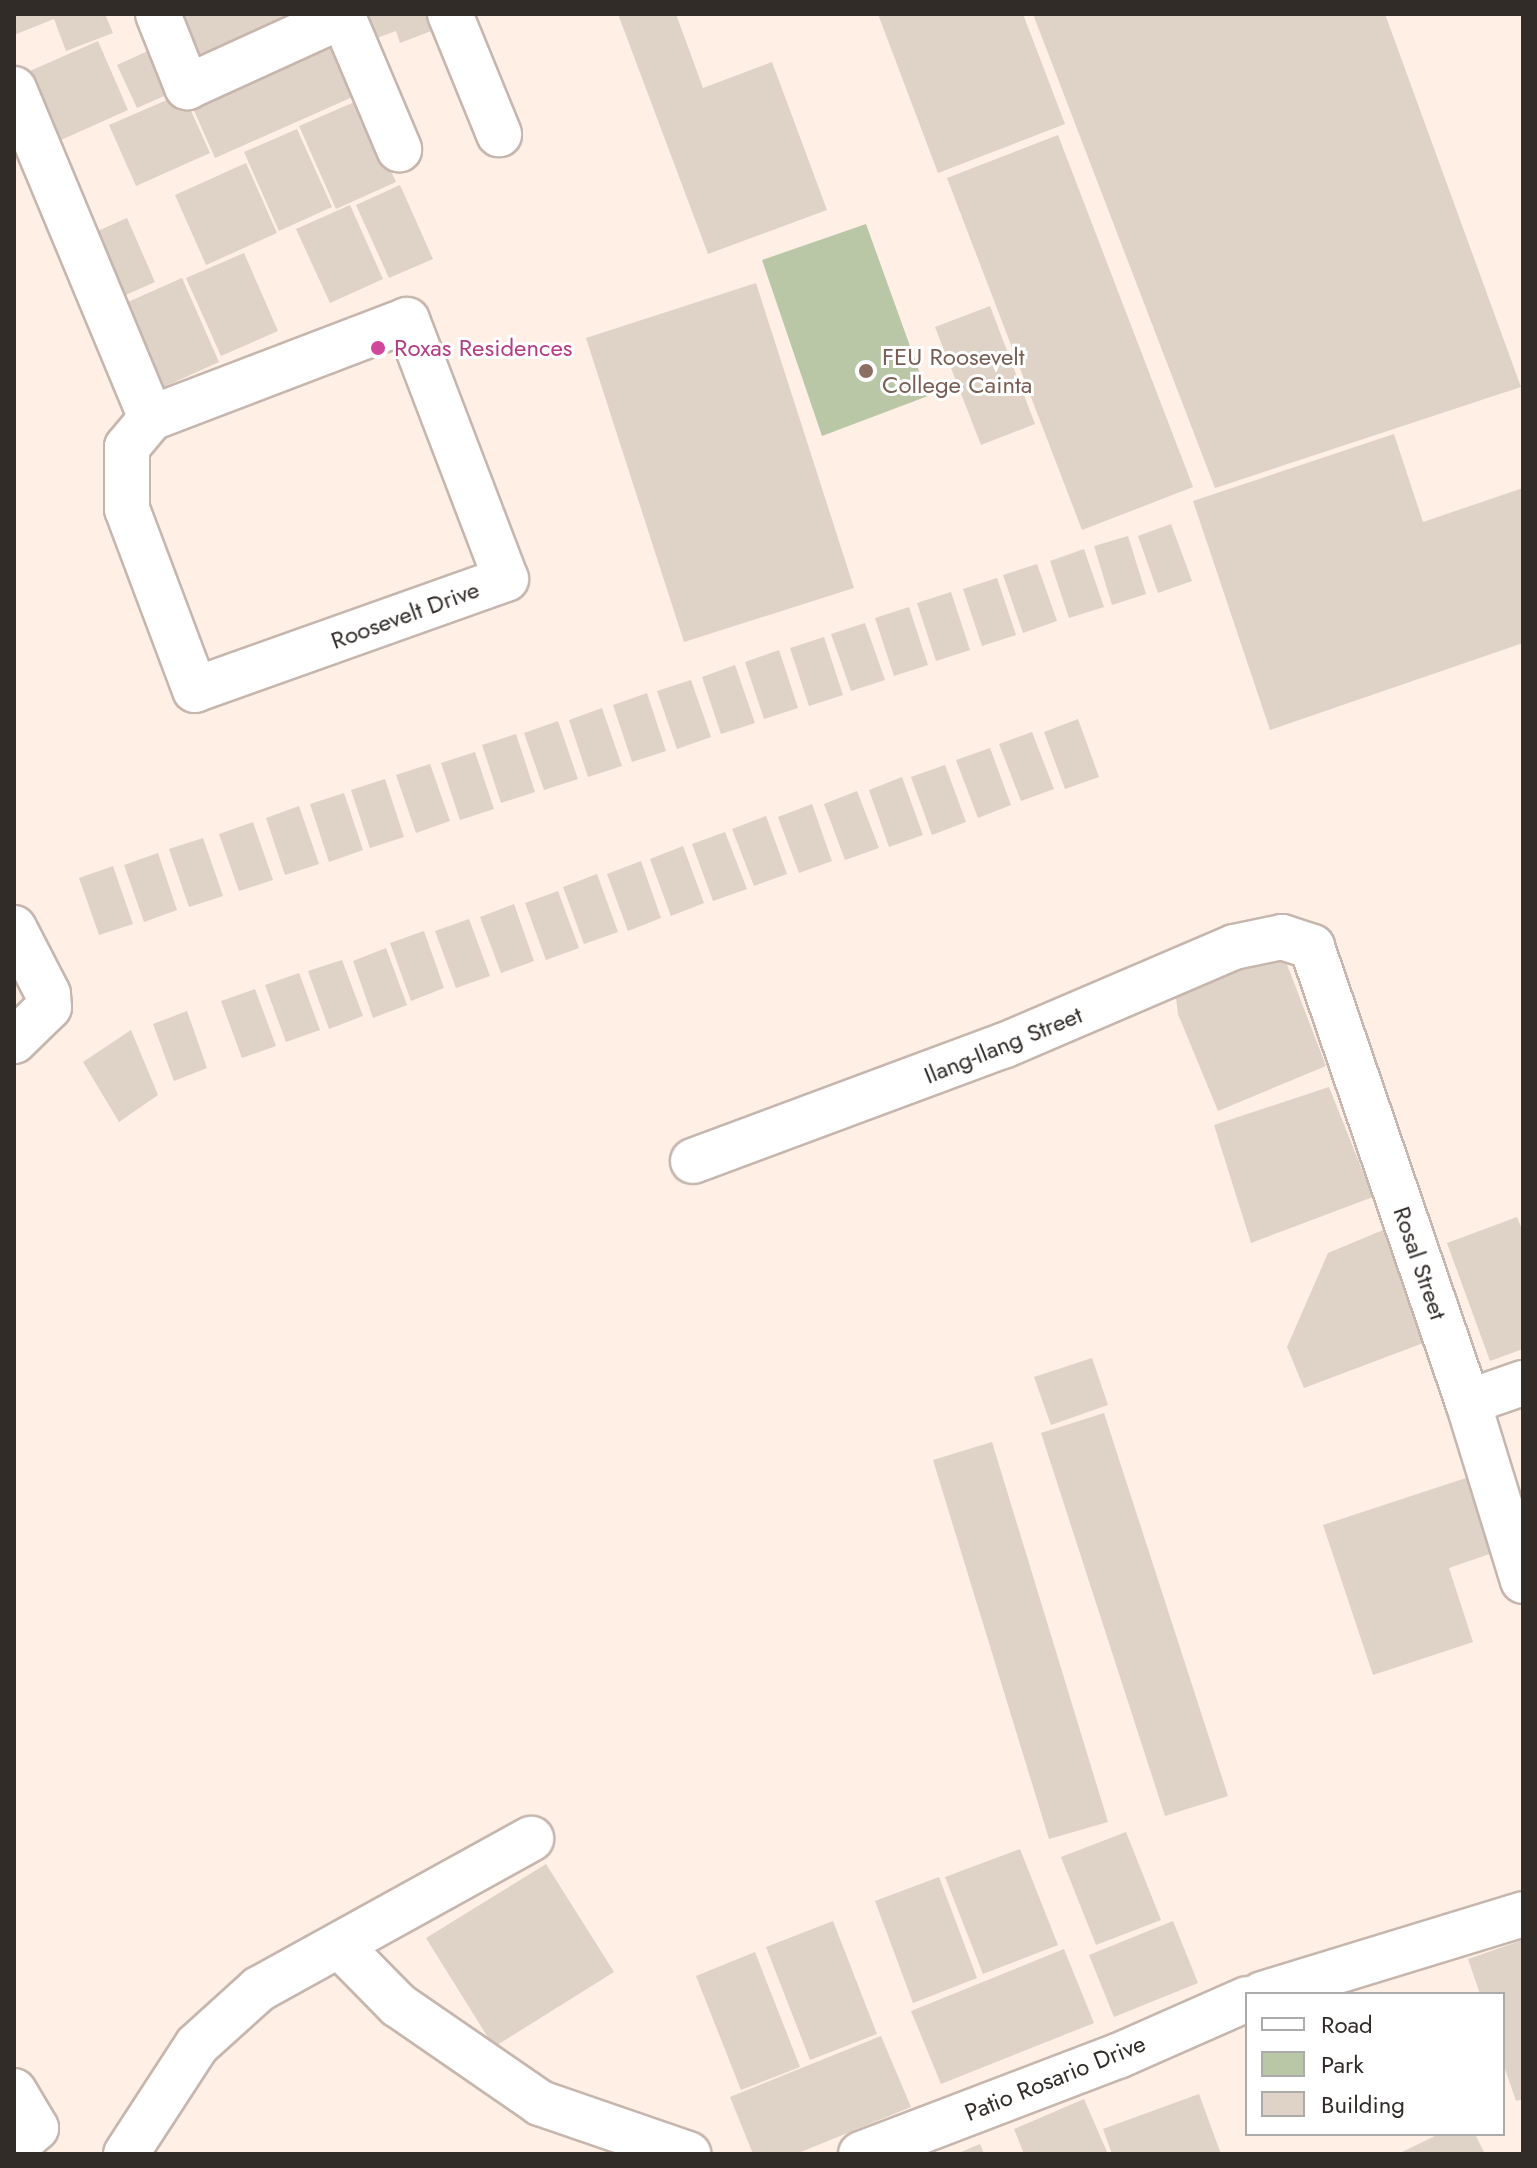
<!DOCTYPE html>
<html>
<head>
<meta charset="utf-8">
<style>
	body { margin:0 }
	#map { position:relative; width:1537px; height:2168px; overflow:hidden; background:#ffefe5; font-family:Jost,sans-serif }
	div>[style] { position:absolute }
	.green>* { inset:0; background:#bac7a6 }
	.building>* { inset:0; background:#dfd2c6 }
	.roads { filter:drop-shadow(2px 0 #c6b6ad) drop-shadow(-2px 0 #c6b6ad) drop-shadow(0 2px #c6b6ad) drop-shadow(0 -2px #c6b6ad) }
	.minor>* { height:44px; margin:-22px; padding:0 22px; transform-origin:22px; border-radius:22px; background:#fff }
	.dots>* { width:22px; height:22px; translate:-50% -50%; box-sizing:border-box; border:4px solid #fff; border-radius:50% }
	span { translate:-50% -50%; white-space:nowrap; text-align:center; line-height:1.15; -webkit-text-stroke:6px #fff; paint-order:stroke }
	.hotel-label { font-size:24px; color:#b23c85 }
	.left { translate:0 -50%; text-align:left }
	.education-label { font-size:24px; color:#785e54 }
	.street-label { font-size:24px; color:#322c29 }
	.frame { position:absolute; inset:0; border:16px solid #322c29; pointer-events:none }
	.legend { position:absolute; left:1245px; top:1992px; width:260px; height:144px; box-sizing:border-box; background:#fff; border:2px solid #adaba9; margin:0; padding:10px 14px; list-style:none; font-size:24px; color:#322c29 }
	.legend li { display:flex; align-items:center; gap:16px; height:40px }
	.legend b { width:40px; border:2px solid #adaba9 }
</style>
</head>
<body>
<div id="map">
	<div class="green">
		<i style="clip-path:polygon(866px 224px,928px 396px,822px 436px,762px 260px)"></i>
	</div>
	<div class="building">
		<i style="clip-path:polygon(14px 14px,105px 14px,113px 33px,66px 51px,54px 19px,14px 35px)"></i>
		<i style="clip-path:polygon(177px 14px,309px 14px,194px 59px)"></i>
		<i style="clip-path:polygon(368px 14px,434px 14px,439px 28px,400px 43px,396px 31px,377px 38px)"></i>
		<i style="clip-path:polygon(618px 14px,676px 14px,703px 88px,772px 62px,827px 210px,708px 254px)"></i>
		<i style="clip-path:polygon(878px 14px,1023px 14px,1065px 124px,938px 173px)"></i>
		<i style="clip-path:polygon(1033px 14px,1385px 14px,1521px 387px,1215px 488px)"></i>
		<i style="clip-path:polygon(98px 41px,128px 110px,43px 148px,14px 78px)"></i>
		<i style="clip-path:polygon(333px 41px,357px 95px,215px 158px,191px 104px)"></i>
		<i style="clip-path:polygon(161px 45px,180px 89px,137px 108px,117px 65px)"></i>
		<i style="clip-path:polygon(183px 93px,210px 153px,136px 186px,109px 125px)"></i>
		<i style="clip-path:polygon(359px 100px,396px 182px,336px 209px,299px 126px)"></i>
		<i style="clip-path:polygon(297px 129px,332px 207px,279px 231px,244px 152px)"></i>
		<i style="clip-path:polygon(1058px 135px,1193px 487px,1082px 530px,947px 178px)"></i>
		<i style="clip-path:polygon(246px 163px,277px 233px,206px 265px,175px 195px)"></i>
		<i style="clip-path:polygon(400px 185px,433px 259px,389px 278px,356px 205px)"></i>
		<i style="clip-path:polygon(350px 205px,383px 279px,330px 303px,296px 229px)"></i>
		<i style="clip-path:polygon(127px 218px,155px 282px,119px 298px,91px 234px)"></i>
		<i style="clip-path:polygon(244px 253px,278px 331px,221px 356px,186px 278px)"></i>
		<i style="clip-path:polygon(182px 278px,219px 362px,157px 390px,119px 306px)"></i>
		<i style="clip-path:polygon(756px 283px,854px 588px,684px 642px,586px 338px)"></i>
		<i style="clip-path:polygon(990px 306px,1035px 424px,981px 445px,935px 327px)"></i>
		<i style="clip-path:polygon(1394px 434px,1423px 522px,1523px 488px,1523px 643px,1270px 730px,1193px 501px)"></i>
		<i style="clip-path:polygon(1171px 524px,1192px 581px,1158px 593px,1138px 536px)"></i>
		<i style="clip-path:polygon(1128px 536px,1146px 594px,1112px 605px,1094px 546px)"></i>
		<i style="clip-path:polygon(1084px 549px,1104px 607px,1069px 618px,1050px 561px)"></i>
		<i style="clip-path:polygon(1037px 564px,1057px 621px,1023px 633px,1003px 575px)"></i>
		<i style="clip-path:polygon(997px 578px,1016px 635px,982px 646px,963px 589px)"></i>
		<i style="clip-path:polygon(951px 592px,970px 650px,936px 661px,917px 603px)"></i>
		<i style="clip-path:polygon(909px 607px,928px 665px,894px 676px,875px 618px)"></i>
		<i style="clip-path:polygon(865px 623px,885px 680px,851px 691px,831px 634px)"></i>
		<i style="clip-path:polygon(824px 637px,843px 695px,809px 706px,790px 648px)"></i>
		<i style="clip-path:polygon(779px 650px,798px 708px,764px 719px,745px 662px)"></i>
		<i style="clip-path:polygon(735px 665px,755px 723px,721px 734px,702px 677px)"></i>
		<i style="clip-path:polygon(691px 680px,711px 737px,677px 749px,657px 691px)"></i>
		<i style="clip-path:polygon(647px 693px,666px 751px,632px 762px,613px 705px)"></i>
		<i style="clip-path:polygon(602px 708px,622px 766px,588px 777px,569px 720px)"></i>
		<i style="clip-path:polygon(1078px 719px,1099px 777px,1065px 789px,1044px 732px)"></i>
		<i style="clip-path:polygon(558px 721px,578px 779px,544px 790px,524px 733px)"></i>
		<i style="clip-path:polygon(1032px 732px,1054px 789px,1021px 801px,999px 744px)"></i>
		<i style="clip-path:polygon(516px 734px,535px 792px,501px 803px,482px 745px)"></i>
		<i style="clip-path:polygon(990px 748px,1011px 805px,978px 818px,956px 760px)"></i>
		<i style="clip-path:polygon(475px 752px,494px 809px,460px 820px,441px 763px)"></i>
		<i style="clip-path:polygon(430px 764px,450px 821px,416px 833px,396px 775px)"></i>
		<i style="clip-path:polygon(945px 765px,966px 822px,932px 835px,911px 777px)"></i>
		<i style="clip-path:polygon(902px 777px,923px 835px,889px 847px,869px 790px)"></i>
		<i style="clip-path:polygon(385px 779px,404px 837px,370px 848px,351px 790px)"></i>
		<i style="clip-path:polygon(857px 791px,879px 848px,845px 860px,824px 804px)"></i>
		<i style="clip-path:polygon(344px 793px,363px 850px,329px 862px,310px 804px)"></i>
		<i style="clip-path:polygon(812px 804px,832px 861px,799px 873px,778px 817px)"></i>
		<i style="clip-path:polygon(299px 806px,319px 864px,285px 875px,266px 818px)"></i>
		<i style="clip-path:polygon(766px 816px,787px 874px,754px 886px,732px 829px)"></i>
		<i style="clip-path:polygon(253px 822px,273px 880px,239px 891px,219px 834px)"></i>
		<i style="clip-path:polygon(725px 832px,747px 889px,713px 901px,692px 844px)"></i>
		<i style="clip-path:polygon(203px 838px,223px 896px,189px 907px,169px 849px)"></i>
		<i style="clip-path:polygon(683px 846px,704px 903px,671px 916px,650px 859px)"></i>
		<i style="clip-path:polygon(158px 853px,177px 910px,144px 922px,124px 865px)"></i>
		<i style="clip-path:polygon(641px 861px,661px 918px,628px 931px,607px 874px)"></i>
		<i style="clip-path:polygon(113px 866px,133px 924px,99px 935px,79px 878px)"></i>
		<i style="clip-path:polygon(597px 874px,618px 932px,584px 944px,563px 887px)"></i>
		<i style="clip-path:polygon(558px 891px,579px 948px,546px 960px,525px 903px)"></i>
		<i style="clip-path:polygon(514px 904px,534px 961px,501px 973px,480px 917px)"></i>
		<i style="clip-path:polygon(469px 919px,490px 976px,456px 988px,435px 931px)"></i>
		<i style="clip-path:polygon(424px 931px,444px 988px,411px 1001px,390px 943px)"></i>
		<i style="clip-path:polygon(386px 948px,407px 1005px,373px 1018px,353px 961px)"></i>
		<i style="clip-path:polygon(1283px 954px,1326px 1066px,1218px 1111px,1178px 1014px,1175px 990px)"></i>
		<i style="clip-path:polygon(342px 960px,363px 1016px,329px 1029px,308px 971px)"></i>
		<i style="clip-path:polygon(299px 973px,320px 1030px,286px 1042px,265px 985px)"></i>
		<i style="clip-path:polygon(255px 989px,276px 1046px,242px 1058px,221px 1001px)"></i>
		<i style="clip-path:polygon(187px 1011px,207px 1068px,174px 1081px,153px 1024px)"></i>
		<i style="clip-path:polygon(131px 1030px,158px 1095px,119px 1122px,83px 1062px)"></i>
		<i style="clip-path:polygon(1329px 1087px,1373px 1197px,1251px 1243px,1214px 1125px)"></i>
		<i style="clip-path:polygon(1517px 1217px,1523px 1232px,1523px 1349px,1490px 1361px,1447px 1243px)"></i>
		<i style="clip-path:polygon(1383px 1230px,1426px 1342px,1304px 1388px,1287px 1347px,1328px 1253px)"></i>
		<i style="clip-path:polygon(1092px 1358px,1108px 1405px,1051px 1425px,1034px 1377px)"></i>
		<i style="clip-path:polygon(1104px 1413px,1228px 1796px,1165px 1816px,1041px 1433px)"></i>
		<i style="clip-path:polygon(992px 1442px,1108px 1822px,1049px 1839px,933px 1460px)"></i>
		<i style="clip-path:polygon(1475px 1475px,1501px 1550px,1449px 1568px,1473px 1642px,1373px 1675px,1323px 1525px)"></i>
		<i style="clip-path:polygon(1126px 1832px,1161px 1920px,1096px 1945px,1061px 1857px)"></i>
		<i style="clip-path:polygon(1020px 1849px,1058px 1945px,983px 1974px,945px 1877px)"></i>
		<i style="clip-path:polygon(546px 1864px,614px 1972px,494px 2047px,426px 1938px)"></i>
		<i style="clip-path:polygon(939px 1877px,977px 1978px,913px 2003px,875px 1901px)"></i>
		<i style="clip-path:polygon(833px 1921px,877px 2034px,810px 2060px,766px 1947px)"></i>
		<i style="clip-path:polygon(1173px 1921px,1198px 1983px,1114px 2017px,1089px 1955px)"></i>
		<i style="clip-path:polygon(1523px 1940px,1523px 2099px,1516px 2101px,1503px 2063px,1503px 1994px,1480px 1994px,1468px 1959px)"></i>
		<i style="clip-path:polygon(1064px 1949px,1094px 2023px,941px 2084px,911px 2011px)"></i>
		<i style="clip-path:polygon(755px 1952px,800px 2067px,741px 2090px,696px 1976px)"></i>
		<i style="clip-path:polygon(881px 2036px,911px 2107px,796px 2154px,753px 2154px,730px 2097px)"></i>
		<i style="clip-path:polygon(1199px 2094px,1221px 2154px,1112px 2154px,1103px 2129px)"></i>
		<i style="clip-path:polygon(1084px 2099px,1108px 2154px,1024px 2154px,1014px 2129px)"></i>
		<i style="clip-path:polygon(1439px 2134px,1475px 2134px,1485px 2154px,1398px 2154px)"></i>
		<i style="clip-path:polygon(980px 2144px,984px 2154px,956px 2154px)"></i>
	</div>
	<div class="roads">
		<div class="minor">
			<i style="left:158px;top:14px;width:79px;rotate:68.3deg"></i>
			<i style="left:187px;top:87px;width:171px;rotate:-24.5deg"></i>
			<i style="left:342px;top:14px;width:147px;rotate:67.1deg"></i>
			<i style="left:450px;top:14px;width:130px;rotate:67.8deg"></i>
			<i style="left:14px;top:89px;width:356px;rotate:67.4deg"></i>
			<i style="left:407px;top:320px;width:277px;rotate:69.1deg"></i>
			<i style="left:506px;top:579px;width:330px;rotate:160.4deg"></i>
			<i style="left:195px;top:690px;width:193px;rotate:-110.6deg"></i>
			<i style="left:127px;top:509px;width:62px;rotate:-90deg"></i>
			<i style="left:127px;top:447px;width:38px;rotate:-50deg"></i>
			<i style="left:151px;top:418px;width:274px;rotate:-20.9deg"></i>
			<i style="left:14px;top:928px;width:74px;rotate:62.7deg"></i>
			<i style="left:48px;top:994px;width:13px;rotate:86deg"></i>
			<i style="left:49px;top:1007px;width:49px;rotate:135.8deg"></i>
			<i style="left:693px;top:1161px;width:331px;rotate:-20.4deg"></i>
			<i style="left:1003px;top:1046px;width:251px;rotate:-23.2deg"></i>
			<i style="left:1234px;top:947px;width:49px;rotate:-11.8deg"></i>
			<i style="left:1282px;top:937px;width:32px;rotate:18deg"></i>
			<i style="left:1312px;top:947px;width:481px;rotate:71.1deg"></i>
			<i style="left:1468px;top:1402px;width:187px;rotate:72.9deg"></i>
			<i style="left:1468px;top:1402px;width:58px;rotate:-19.1deg"></i>
			<i style="left:340px;top:1946px;width:83px;rotate:45.5deg"></i>
			<i style="left:398px;top:2005px;width:173px;rotate:34.6deg"></i>
			<i style="left:540px;top:2103px;width:157px;rotate:19deg"></i>
			<i style="left:1262px;top:1994px;width:273px;rotate:-17deg"></i>
			<i style="left:14px;top:2091px;width:43px;rotate:59.3deg"></i>
			<i style="left:36px;top:2128px;width:29px;rotate:139deg"></i>
			<i style="left:126px;top:2154px;width:130px;rotate:-56.9deg"></i>
			<i style="left:197px;top:2045px;width:84px;rotate:-42.1deg"></i>
			<i style="left:259px;top:1989px;width:311px;rotate:-28.9deg"></i>
			<i style="left:861px;top:2154px;width:275px;rotate:-20.9deg"></i>
			<i style="left:1118px;top:2056px;width:141px;rotate:-23.8deg"></i>
		</div>
	</div>
	<div class="dots">
		<i style="left:378px;top:348px;background:#d1479c"></i>
		<i style="left:866px;top:371px;background:#8d6e63"></i>
	</div>
	<div class="hotel-label">
		<span class="left" style="left:394px;top:348px">Roxas Residences</span>
	</div>
	<div class="education-label">
		<span class="left" style="left:882px;top:371px">FEU Roosevelt<br>College Cainta</span>
	</div>
	<div class="street-label">
		<span style="left:405px;top:615px;rotate:-20deg">Roosevelt Drive</span>
		<span style="left:1003px;top:1045px;rotate:-22deg">Ilang-Ilang Street</span>
		<span style="left:1420px;top:1263px;rotate:71deg">Rosal Street</span>
		<span style="left:1055px;top:2078px;rotate:-22deg">Patio Rosario Drive</span>
	</div>
	<div class="frame"></div>
	<ul class="legend">
	<li><b style="height:10px;background:#fff"></b>Road</li>
	<li><b style="height:22px;background:#bac7a6"></b>Park</li>
	<li><b style="height:22px;background:#dfd2c6"></b>Building</li>
	</ul>
</div>
</body>
</html>
